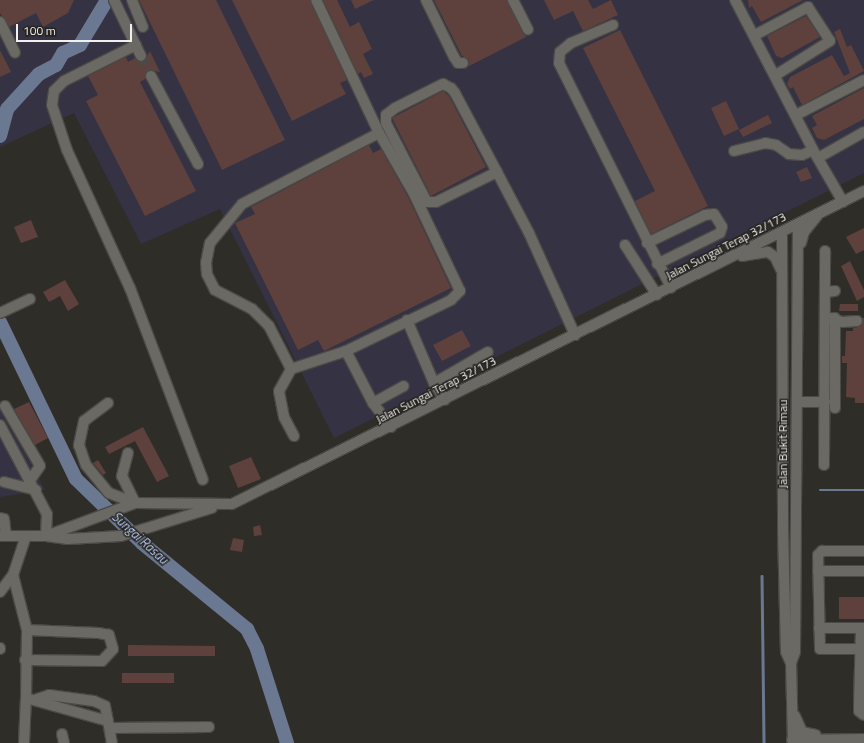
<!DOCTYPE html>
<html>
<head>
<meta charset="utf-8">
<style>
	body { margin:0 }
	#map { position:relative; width:864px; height:743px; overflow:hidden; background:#2f2d28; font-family:"Titillium Web",sans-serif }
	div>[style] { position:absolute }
	.industrial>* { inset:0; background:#343243 }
	.stream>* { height:2.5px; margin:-1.25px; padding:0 1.25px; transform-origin:1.25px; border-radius:1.25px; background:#6b7891 }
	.river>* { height:14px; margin:-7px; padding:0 7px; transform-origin:7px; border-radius:7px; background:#6b7891 }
	.building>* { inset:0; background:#5e403d }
	.minor-tunnel>* { height:10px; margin-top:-5px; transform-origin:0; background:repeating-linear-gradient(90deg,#4c4a46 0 10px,transparent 0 15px) }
	.roads { filter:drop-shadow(1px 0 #4b4a46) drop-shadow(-1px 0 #4b4a46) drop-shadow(0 1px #4b4a46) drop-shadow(0 -1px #4b4a46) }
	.minor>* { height:10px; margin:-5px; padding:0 5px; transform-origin:5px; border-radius:5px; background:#6b6964 }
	span { translate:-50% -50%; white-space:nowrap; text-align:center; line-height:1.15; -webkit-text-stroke:3px #25231f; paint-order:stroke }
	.street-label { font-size:12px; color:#f1f0ed }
	.water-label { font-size:13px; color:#c1d4fb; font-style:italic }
	.scale { position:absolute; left:16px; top:24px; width:116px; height:18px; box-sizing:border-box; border:2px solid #f1f0ed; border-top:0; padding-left:5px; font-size:12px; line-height:14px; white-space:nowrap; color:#f1f0ed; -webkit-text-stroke:3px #25231f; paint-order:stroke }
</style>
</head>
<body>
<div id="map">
	<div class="industrial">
		<i style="clip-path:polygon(0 0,864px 0,864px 173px,334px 438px,220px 209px,141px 244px,74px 113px,0 147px)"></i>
		<i style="clip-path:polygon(0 405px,45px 490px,0 497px)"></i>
	</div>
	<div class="stream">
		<i style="left:820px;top:490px;width:44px"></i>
		<i style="left:762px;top:576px;width:167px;rotate:89.3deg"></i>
	</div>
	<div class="river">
		<i style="left:0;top:136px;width:28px;rotate:-75deg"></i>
		<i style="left:7px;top:109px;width:47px;rotate:-47.6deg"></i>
		<i style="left:39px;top:74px;width:19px;rotate:-28deg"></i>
		<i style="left:56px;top:65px;width:14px;rotate:-60deg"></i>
		<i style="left:63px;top:53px;width:19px;rotate:-25deg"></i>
		<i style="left:80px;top:45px;width:52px;rotate:-59deg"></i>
		<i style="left:0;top:322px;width:174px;rotate:64.2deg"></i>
		<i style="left:76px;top:479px;width:92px;rotate:44.1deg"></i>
		<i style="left:142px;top:543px;width:136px;rotate:39.3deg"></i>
		<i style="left:247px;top:629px;width:22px;rotate:63deg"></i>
		<i style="left:257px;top:649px;width:99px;rotate:72.3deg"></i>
	</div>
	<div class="building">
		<i style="clip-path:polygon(0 0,74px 0,68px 13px,43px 27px,36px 13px,9px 27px,0 13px)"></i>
		<i style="clip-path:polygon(139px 0,216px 0,285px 140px,222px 170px)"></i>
		<i style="clip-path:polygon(232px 0,310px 0,347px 80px,340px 83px,346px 94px,292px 121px)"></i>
		<i style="clip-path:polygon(323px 0,337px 0,350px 27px,359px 22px,372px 49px,363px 54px,373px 74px,364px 78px,361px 72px,358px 74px)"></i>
		<i style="clip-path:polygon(351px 0,374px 0,355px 9px)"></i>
		<i style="clip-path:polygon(434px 0,507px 0,526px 37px,469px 66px,469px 60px,462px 56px)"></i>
		<i style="clip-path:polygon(544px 0,588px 0,593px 9px,611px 0,618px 15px,583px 31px,573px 11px,554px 20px)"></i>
		<i style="clip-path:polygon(748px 0,803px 0,761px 22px,752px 6px,749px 8px)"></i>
		<i style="clip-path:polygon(806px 16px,820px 37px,782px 58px,776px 56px,767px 36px)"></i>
		<i style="clip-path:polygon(840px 29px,847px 47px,851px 45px,864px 71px,802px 105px,793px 87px,790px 89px,787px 84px,790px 77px,832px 55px,844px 76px,850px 73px,834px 32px)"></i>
		<i style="clip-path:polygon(620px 30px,708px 206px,651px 234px,635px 201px,655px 191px,583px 48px)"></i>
		<i style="clip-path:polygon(0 50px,11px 72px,0 77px)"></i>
		<i style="clip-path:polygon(150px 51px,160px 72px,148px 70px,145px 79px,140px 82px,196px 191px,145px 216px,86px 101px,98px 95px,88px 76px,126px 57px,128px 62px,135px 58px,143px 62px)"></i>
		<i style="clip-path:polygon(864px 88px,864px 119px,824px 140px,817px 138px,812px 128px,817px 125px,812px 116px)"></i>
		<i style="clip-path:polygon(443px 91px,449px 96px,486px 167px,431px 196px,392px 118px)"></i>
		<i style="clip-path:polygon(726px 101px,739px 129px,724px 136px,711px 108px)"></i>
		<i style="clip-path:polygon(768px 115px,772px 123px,743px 137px,739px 130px)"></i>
		<i style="clip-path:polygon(369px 145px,373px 153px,381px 149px,408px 197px,451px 288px,324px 351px,318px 340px,298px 350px,235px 223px,255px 214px,251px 207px)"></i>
		<i style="clip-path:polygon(807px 167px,812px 178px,801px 182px,796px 172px)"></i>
		<i style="clip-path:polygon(31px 220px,38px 237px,21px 243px,14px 227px)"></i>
		<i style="clip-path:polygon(864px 228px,864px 250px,856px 254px,846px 237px)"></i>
		<i style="clip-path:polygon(850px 261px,864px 290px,864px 297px,857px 301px,841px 266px)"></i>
		<i style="clip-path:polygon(65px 280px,79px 304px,68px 311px,60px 296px,49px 302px,43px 292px)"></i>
		<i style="clip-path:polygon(840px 304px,858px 304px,858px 311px,839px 311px)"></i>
		<i style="clip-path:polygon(863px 318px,864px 318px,864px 403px,855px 403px,855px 398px,846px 397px,847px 363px,842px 363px,842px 356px,845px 356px,846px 331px,853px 331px,853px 328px,861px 326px)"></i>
		<i style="clip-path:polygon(462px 330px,471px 346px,442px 361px,433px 345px)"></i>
		<i style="clip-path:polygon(29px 402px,48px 438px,35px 445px,14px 409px)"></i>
		<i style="clip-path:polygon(143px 427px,169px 476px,157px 482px,135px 441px,109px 454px,105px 447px)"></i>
		<i style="clip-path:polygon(251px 457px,261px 479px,238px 488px,229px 466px)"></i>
		<i style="clip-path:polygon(98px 460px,106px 473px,103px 475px,93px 463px)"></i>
		<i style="clip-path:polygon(260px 525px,262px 535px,254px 536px,253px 527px)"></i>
		<i style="clip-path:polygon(233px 538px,244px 540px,242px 552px,230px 550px)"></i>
		<i style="clip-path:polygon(839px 597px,864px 597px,864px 619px,839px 619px)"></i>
		<i style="clip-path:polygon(128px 645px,215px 646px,215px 656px,128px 656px)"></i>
		<i style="clip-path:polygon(122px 673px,174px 673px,174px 683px,122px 683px)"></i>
	</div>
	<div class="minor-tunnel">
		<i style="left:141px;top:56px;width:22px;rotate:63deg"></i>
	</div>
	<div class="roads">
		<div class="minor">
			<i style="left:114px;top:0;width:62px;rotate:64.3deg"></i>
			<i style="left:132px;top:0;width:29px;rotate:68deg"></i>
			<i style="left:426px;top:0;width:64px;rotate:63.8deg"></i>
			<i style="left:454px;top:57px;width:7px;rotate:56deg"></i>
			<i style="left:458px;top:63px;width:5px"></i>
			<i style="left:513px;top:0;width:33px;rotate:63deg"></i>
			<i style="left:735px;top:0;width:169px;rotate:62.5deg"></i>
			<i style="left:813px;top:150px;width:60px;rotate:60deg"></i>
			<i style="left:0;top:22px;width:34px;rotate:64deg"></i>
			<i style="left:613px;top:25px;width:46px;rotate:156.8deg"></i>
			<i style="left:571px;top:43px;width:14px;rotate:141deg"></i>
			<i style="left:560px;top:52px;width:11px;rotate:95deg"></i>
			<i style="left:559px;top:63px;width:251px;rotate:63.5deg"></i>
			<i style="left:755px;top:35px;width:60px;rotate:-27.8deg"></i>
			<i style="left:808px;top:7px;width:40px;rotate:57.1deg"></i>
			<i style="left:830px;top:41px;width:64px;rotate:147.8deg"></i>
			<i style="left:136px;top:45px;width:80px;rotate:153.4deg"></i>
			<i style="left:64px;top:81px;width:14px;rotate:135deg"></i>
			<i style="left:54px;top:91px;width:14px;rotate:98deg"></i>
			<i style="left:52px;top:105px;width:47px;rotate:71.6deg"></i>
			<i style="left:67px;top:150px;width:152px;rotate:65.5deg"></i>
			<i style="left:130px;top:288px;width:205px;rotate:69.2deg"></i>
			<i style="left:151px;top:76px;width:100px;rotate:61.9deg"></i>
			<i style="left:796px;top:115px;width:76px;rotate:-27.2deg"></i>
			<i style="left:734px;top:151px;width:32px;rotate:-14deg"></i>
			<i style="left:765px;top:143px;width:11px;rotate:10deg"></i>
			<i style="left:776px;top:145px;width:16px;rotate:35deg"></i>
			<i style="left:789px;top:154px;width:13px;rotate:4deg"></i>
			<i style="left:802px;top:155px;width:12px;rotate:-24deg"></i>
			<i style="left:818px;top:158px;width:53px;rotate:-29.5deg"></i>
			<i style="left:497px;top:172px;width:68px;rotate:153.8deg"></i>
			<i style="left:436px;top:202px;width:9px;rotate:180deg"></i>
			<i style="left:427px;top:202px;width:89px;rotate:-117.4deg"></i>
			<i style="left:386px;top:123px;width:8px;rotate:-90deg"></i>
			<i style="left:386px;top:115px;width:11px;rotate:-38deg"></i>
			<i style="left:395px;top:108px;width:54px;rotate:-26.6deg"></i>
			<i style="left:443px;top:84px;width:9px;rotate:27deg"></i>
			<i style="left:451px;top:88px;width:6px;rotate:51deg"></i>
			<i style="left:455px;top:93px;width:89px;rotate:62deg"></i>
			<i style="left:497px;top:172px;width:69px;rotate:62.3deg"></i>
			<i style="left:529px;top:233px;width:112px;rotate:65.7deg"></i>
			<i style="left:782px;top:232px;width:298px;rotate:89.8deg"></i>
			<i style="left:783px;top:530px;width:122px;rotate:88.6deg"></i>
			<i style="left:786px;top:652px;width:12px;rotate:66deg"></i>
			<i style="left:647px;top:243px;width:64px;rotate:-25.8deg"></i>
			<i style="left:705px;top:215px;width:9px;rotate:-6deg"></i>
			<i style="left:714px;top:214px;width:15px;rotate:58deg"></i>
			<i style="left:722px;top:227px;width:6px;rotate:108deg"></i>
			<i style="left:720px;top:233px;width:70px;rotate:153.8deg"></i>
			<i style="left:801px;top:243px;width:11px;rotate:-75deg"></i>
			<i style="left:804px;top:232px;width:21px;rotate:-51deg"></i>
			<i style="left:625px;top:245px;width:59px;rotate:57.4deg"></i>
			<i style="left:742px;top:256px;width:26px;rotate:-9deg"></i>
			<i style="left:768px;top:252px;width:9px;rotate:36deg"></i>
			<i style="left:775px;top:257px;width:14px;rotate:65deg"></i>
			<i style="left:825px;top:292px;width:10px;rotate:-6deg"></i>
			<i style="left:0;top:313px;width:33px;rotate:-25deg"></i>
			<i style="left:831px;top:318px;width:12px;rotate:20deg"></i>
			<i style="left:842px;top:322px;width:15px;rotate:-4deg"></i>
			<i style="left:407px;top:320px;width:69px;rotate:66.8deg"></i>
			<i style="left:434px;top:383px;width:62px;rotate:-29.9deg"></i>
			<i style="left:346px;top:351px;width:59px;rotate:62.6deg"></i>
			<i style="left:373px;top:403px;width:30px;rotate:53deg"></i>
			<i style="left:291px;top:369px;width:48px;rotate:-117.1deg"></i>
			<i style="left:269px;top:326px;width:24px;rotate:-135deg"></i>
			<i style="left:252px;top:309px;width:42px;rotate:-152.8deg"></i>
			<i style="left:215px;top:290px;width:18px;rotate:-117deg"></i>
			<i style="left:207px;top:274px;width:11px;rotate:-95deg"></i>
			<i style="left:206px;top:263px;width:20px;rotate:-79deg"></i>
			<i style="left:210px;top:243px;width:50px;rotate:-50.6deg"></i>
			<i style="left:242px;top:204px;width:154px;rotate:-27.4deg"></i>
			<i style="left:379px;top:133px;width:147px;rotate:-115.3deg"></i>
			<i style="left:434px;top:383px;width:20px;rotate:57deg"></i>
			<i style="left:797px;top:402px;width:28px"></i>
			<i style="left:108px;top:403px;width:30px;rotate:143deg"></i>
			<i style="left:84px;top:421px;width:25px;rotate:102deg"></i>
			<i style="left:79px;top:445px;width:21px;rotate:71deg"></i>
			<i style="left:86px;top:465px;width:36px;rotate:51deg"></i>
			<i style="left:109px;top:493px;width:28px;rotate:21deg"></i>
			<i style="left:373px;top:403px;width:35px;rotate:-29deg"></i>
			<i style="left:5px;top:406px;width:69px;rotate:59.7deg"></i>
			<i style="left:40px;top:466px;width:16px;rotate:125deg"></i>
			<i style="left:835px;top:408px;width:90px;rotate:-90deg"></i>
			<i style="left:0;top:425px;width:101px;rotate:62.2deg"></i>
			<i style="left:47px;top:514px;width:22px;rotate:93deg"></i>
			<i style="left:46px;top:536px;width:22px;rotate:8deg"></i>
			<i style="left:68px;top:539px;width:53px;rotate:-3.2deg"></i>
			<i style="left:121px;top:536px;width:95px;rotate:-17.1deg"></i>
			<i style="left:294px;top:436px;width:21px;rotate:-118deg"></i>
			<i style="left:284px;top:417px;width:26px;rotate:-101deg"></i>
			<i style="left:279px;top:391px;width:25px;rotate:-61deg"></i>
			<i style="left:291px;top:369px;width:58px;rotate:-18.1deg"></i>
			<i style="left:346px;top:351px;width:117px;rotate:-25.9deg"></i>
			<i style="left:451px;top:300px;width:13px;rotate:-45deg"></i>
			<i style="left:460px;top:291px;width:107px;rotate:-115.4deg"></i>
			<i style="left:414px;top:194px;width:70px;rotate:-119.8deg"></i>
			<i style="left:128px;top:453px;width:24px;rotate:105deg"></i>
			<i style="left:122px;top:476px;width:30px;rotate:64deg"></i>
			<i style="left:824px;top:465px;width:214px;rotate:-89.7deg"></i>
			<i style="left:4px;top:482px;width:33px;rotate:14deg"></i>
			<i style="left:0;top:518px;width:4px;rotate:14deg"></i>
			<i style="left:4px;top:519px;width:17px;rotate:83deg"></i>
			<i style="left:0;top:536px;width:46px"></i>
			<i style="left:46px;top:536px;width:95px;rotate:-20.3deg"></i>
			<i style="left:135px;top:503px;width:97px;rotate:0.6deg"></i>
			<i style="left:232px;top:504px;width:705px;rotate:-26.35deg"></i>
			<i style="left:818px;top:571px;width:46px"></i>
			<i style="left:13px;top:575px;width:57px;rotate:75.7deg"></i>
			<i style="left:27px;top:630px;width:68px;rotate:90.8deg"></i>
			<i style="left:26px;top:698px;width:85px;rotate:15.7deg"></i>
			<i style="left:108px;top:721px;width:22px;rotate:80deg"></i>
			<i style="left:0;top:592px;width:21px;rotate:-53deg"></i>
			<i style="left:13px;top:575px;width:41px;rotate:-71.6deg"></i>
			<i style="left:819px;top:628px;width:45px"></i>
			<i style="left:861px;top:628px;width:77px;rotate:91.5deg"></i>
			<i style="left:859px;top:705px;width:6px;rotate:90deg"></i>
			<i style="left:859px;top:711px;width:6px;rotate:39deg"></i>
			<i style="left:0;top:648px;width:1px;rotate:90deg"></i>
			<i style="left:860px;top:649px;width:40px;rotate:180deg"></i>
			<i style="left:820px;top:649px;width:94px;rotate:-91.2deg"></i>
			<i style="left:818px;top:555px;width:6px;rotate:-45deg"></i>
			<i style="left:822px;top:551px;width:42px"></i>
			<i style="left:25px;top:660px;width:77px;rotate:0.7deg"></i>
			<i style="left:102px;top:661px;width:16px;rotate:-47deg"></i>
			<i style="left:113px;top:649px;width:15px;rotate:-106deg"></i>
			<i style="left:109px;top:635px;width:10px;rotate:-169deg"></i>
			<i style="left:99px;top:633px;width:72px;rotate:-177.6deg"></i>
			<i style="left:37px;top:699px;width:13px;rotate:-18deg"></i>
			<i style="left:49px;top:695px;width:45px;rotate:7.6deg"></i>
			<i style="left:94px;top:701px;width:12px;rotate:24deg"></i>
			<i style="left:105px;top:706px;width:15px;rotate:79deg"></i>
			<i style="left:795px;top:716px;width:17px;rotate:66deg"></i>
			<i style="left:802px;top:732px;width:14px;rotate:12deg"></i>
			<i style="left:110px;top:728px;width:99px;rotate:-0.6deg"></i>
			<i style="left:62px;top:734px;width:9px;rotate:77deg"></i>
			<i style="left:792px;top:740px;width:72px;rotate:-0.8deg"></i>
			<i style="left:24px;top:743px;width:45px;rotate:-87.5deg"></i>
			<i style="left:793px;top:743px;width:80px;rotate:-91.4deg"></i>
			<i style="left:791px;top:663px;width:12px;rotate:-70deg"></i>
			<i style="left:795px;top:652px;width:428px;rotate:-89.6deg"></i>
		</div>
	</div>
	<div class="street-label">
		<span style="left:726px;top:246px;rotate:-27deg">Jalan Sungai Terap 32/173</span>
		<span style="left:436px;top:390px;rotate:-27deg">Jalan Sungai Terap 32/173</span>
		<span style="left:783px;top:444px;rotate:-90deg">Jalan Bukit Rimau</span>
	</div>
	<div class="water-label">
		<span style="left:140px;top:538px;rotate:42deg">Sungai Rasau</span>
	</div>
	<div class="scale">100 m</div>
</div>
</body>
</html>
